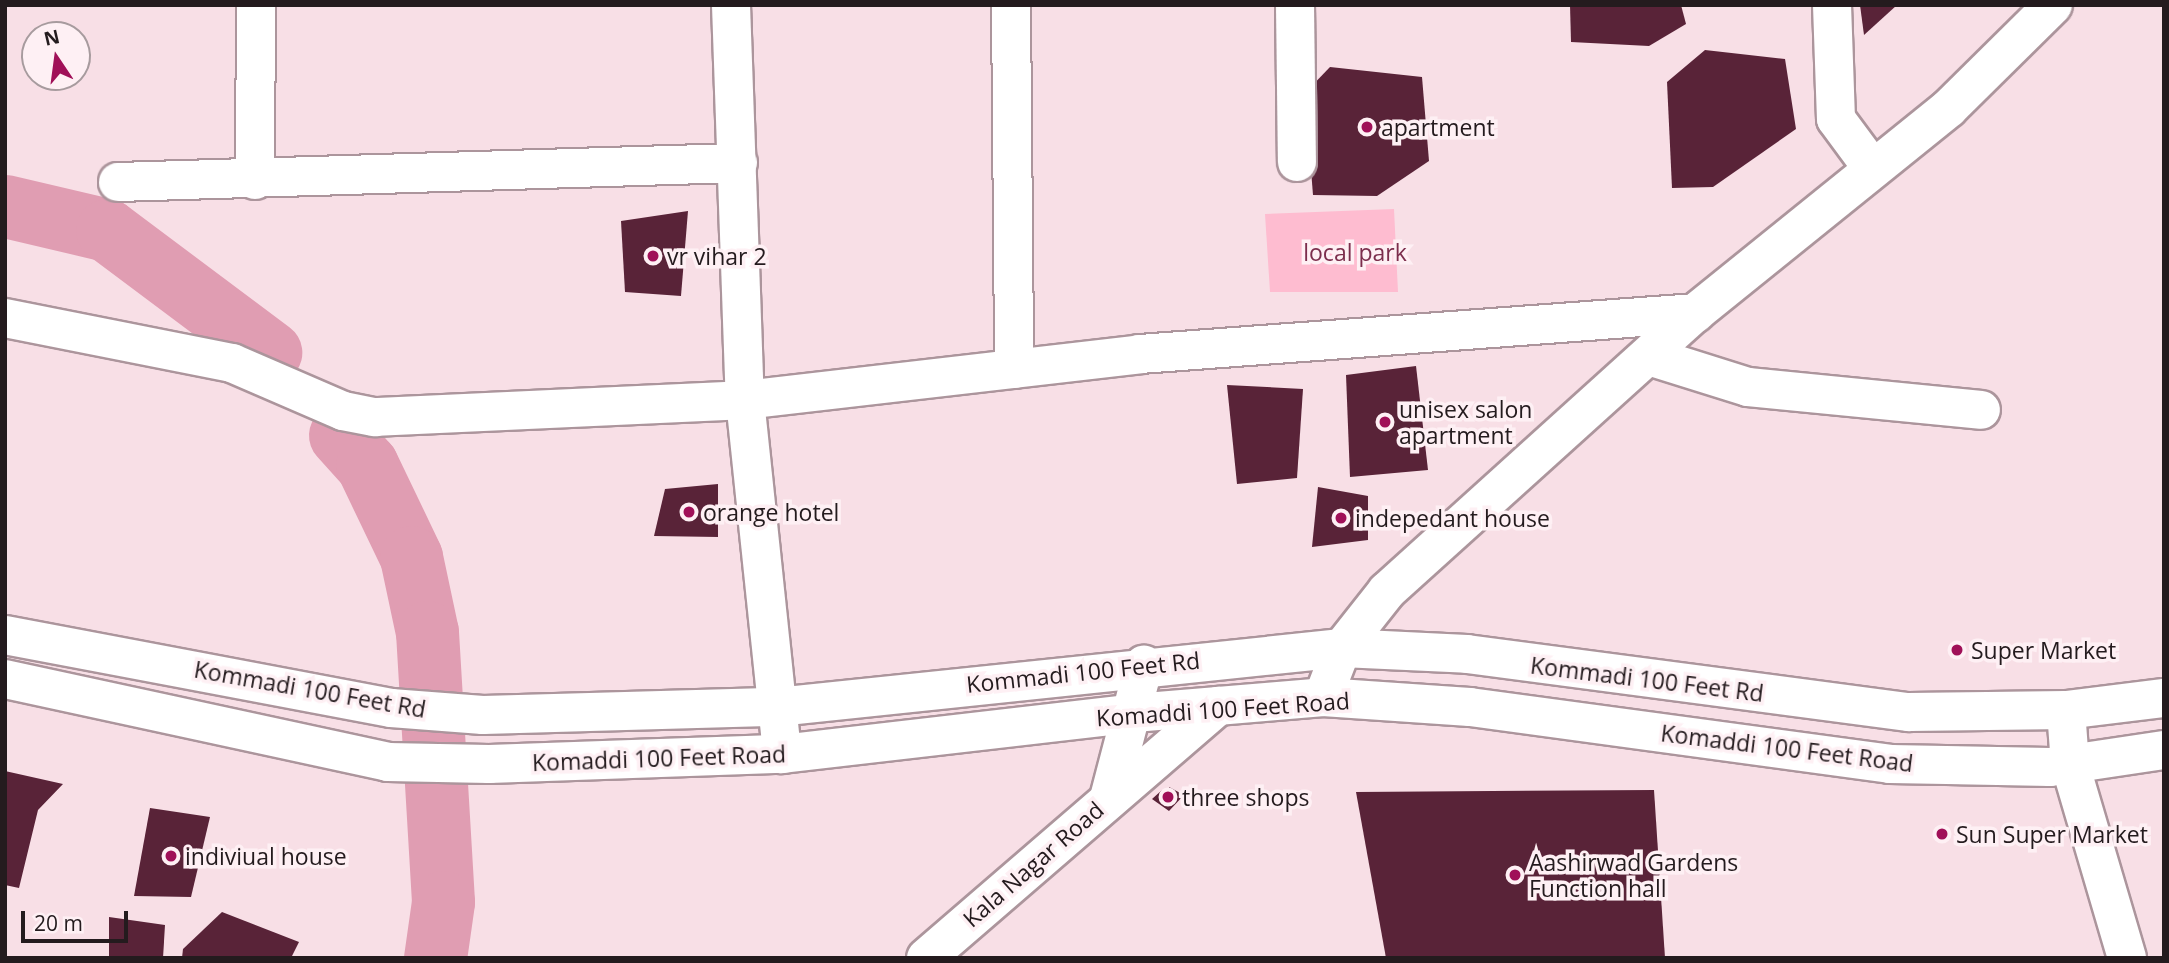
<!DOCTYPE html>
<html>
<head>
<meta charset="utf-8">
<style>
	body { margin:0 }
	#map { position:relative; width:2169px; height:963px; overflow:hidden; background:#f8dfe6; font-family:"Open Sans",sans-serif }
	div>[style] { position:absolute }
	.green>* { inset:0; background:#febcd0 }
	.river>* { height:63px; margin:-31.5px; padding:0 31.5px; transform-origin:31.5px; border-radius:31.5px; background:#e09db2 }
	.building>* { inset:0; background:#592338 }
	.roads { filter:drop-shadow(2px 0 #ac959c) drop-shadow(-2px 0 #ac959c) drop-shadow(0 2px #ac959c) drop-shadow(0 -2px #ac959c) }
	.minor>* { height:38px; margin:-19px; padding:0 19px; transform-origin:19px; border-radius:19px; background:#fff }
	.major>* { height:38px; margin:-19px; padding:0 19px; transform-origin:19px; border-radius:19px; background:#fff }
	.dots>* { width:19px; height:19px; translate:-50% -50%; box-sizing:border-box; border:4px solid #fef0f4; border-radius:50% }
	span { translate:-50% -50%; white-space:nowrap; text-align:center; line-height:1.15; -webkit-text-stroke:7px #fef0f4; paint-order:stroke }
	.poi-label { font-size:23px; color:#241b1e }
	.left { translate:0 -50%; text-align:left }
	.park-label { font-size:23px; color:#7c2e4d }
	.street-label { font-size:23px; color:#241b1e }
	.frame { position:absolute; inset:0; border:7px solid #241b1e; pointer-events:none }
	.north { position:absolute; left:21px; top:21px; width:70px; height:70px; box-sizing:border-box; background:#fef0f4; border:2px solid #a79b9e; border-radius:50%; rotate:347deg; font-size:19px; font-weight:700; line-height:28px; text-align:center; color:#241b1e }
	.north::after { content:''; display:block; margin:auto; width:24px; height:32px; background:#a01058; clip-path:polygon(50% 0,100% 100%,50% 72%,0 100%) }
	.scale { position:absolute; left:21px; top:911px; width:107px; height:32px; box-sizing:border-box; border:4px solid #241b1e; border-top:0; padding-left:9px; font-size:21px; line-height:24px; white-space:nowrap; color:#241b1e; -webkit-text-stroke:5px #fef0f4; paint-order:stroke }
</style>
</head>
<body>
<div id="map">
	<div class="green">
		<i style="clip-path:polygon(1394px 209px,1398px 292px,1270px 292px,1265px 214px)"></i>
	</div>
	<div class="river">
		<i style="left:5px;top:206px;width:105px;rotate:13.2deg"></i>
		<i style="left:107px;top:230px;width:204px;rotate:36.8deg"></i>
		<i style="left:340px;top:435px;width:40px;rotate:48deg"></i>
		<i style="left:367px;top:465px;width:102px;rotate:64.4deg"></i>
		<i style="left:411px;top:557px;width:77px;rotate:78deg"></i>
		<i style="left:427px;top:632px;width:270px;rotate:86.6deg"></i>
		<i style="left:443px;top:902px;width:57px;rotate:98.1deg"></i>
	</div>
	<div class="building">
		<i style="clip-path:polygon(1570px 5px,1681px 5px,1686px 24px,1649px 46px,1571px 42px)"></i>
		<i style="clip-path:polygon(1860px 5px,1897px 5px,1864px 35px)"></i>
		<i style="clip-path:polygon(1705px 50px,1785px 59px,1796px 129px,1713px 187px,1672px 188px,1667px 82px)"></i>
		<i style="clip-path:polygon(1330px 67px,1422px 77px,1429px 161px,1377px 196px,1313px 195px,1305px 93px)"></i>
		<i style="clip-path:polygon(688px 211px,681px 296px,625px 292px,621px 221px)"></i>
		<i style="clip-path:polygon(1416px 366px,1428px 470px,1350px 477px,1346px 375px)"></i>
		<i style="clip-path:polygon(1227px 385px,1303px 389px,1297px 478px,1237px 484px)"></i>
		<i style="clip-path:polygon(718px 484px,718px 537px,654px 536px,665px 489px)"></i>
		<i style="clip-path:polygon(1318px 487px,1368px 496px,1368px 540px,1312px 547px)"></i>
		<i style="clip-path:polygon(5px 771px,63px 784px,38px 810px,19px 888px,5px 885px)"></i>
		<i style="clip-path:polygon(1169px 787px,1184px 795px,1169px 811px,1152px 799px,1162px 790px,1171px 794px)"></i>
		<i style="clip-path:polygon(1654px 790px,1665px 958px,1386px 958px,1356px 792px)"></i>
		<i style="clip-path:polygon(150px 808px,210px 817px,191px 897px,134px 896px)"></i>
		<i style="clip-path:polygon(222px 912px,299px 942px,291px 958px,182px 958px,183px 949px)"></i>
		<i style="clip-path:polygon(109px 917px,165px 925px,163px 958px,109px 958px)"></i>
	</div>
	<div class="roads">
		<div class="minor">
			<i style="left:731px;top:5px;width:395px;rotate:88deg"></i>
			<i style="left:745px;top:400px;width:398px;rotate:-6.6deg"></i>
			<i style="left:1140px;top:354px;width:557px;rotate:-4.22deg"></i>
			<i style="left:1011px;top:5px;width:364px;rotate:89.5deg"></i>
			<i style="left:1295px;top:5px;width:157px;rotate:89.3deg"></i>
			<i style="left:1832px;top:5px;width:114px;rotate:88deg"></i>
			<i style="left:1836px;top:119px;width:62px;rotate:53.5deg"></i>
			<i style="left:255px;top:180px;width:175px;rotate:-89.7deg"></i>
			<i style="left:118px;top:182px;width:620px;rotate:-1.76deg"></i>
			<i style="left:5px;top:318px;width:231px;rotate:11.2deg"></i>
			<i style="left:232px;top:363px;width:121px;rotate:23.4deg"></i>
			<i style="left:343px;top:411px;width:33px;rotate:11deg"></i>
			<i style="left:375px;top:417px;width:370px;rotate:-2.6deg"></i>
			<i style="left:745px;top:400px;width:356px;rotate:84deg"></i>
			<i style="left:1649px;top:356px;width:104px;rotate:17.4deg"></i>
			<i style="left:1748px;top:387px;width:234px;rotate:5.6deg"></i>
			<i style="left:1323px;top:697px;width:53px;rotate:-68.8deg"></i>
			<i style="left:1342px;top:648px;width:73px;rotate:-51.7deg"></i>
			<i style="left:1387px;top:591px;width:415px;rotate:-42.1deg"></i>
			<i style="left:1695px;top:313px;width:326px;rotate:-38.9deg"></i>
			<i style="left:1949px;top:108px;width:146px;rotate:-44.7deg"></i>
			<i style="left:2066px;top:710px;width:54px;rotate:85.8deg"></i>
			<i style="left:2070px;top:764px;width:202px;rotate:73.6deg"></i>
			<i style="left:1109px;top:798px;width:138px;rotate:-75.3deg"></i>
			<i style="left:926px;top:958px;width:386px;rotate:-40.8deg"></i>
		</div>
		<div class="major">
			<i style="left:5px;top:635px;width:393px;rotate:10.7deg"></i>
			<i style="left:391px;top:708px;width:92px;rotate:4.4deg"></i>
			<i style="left:483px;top:715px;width:294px;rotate:-1.6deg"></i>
			<i style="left:777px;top:707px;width:568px;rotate:-5.96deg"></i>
			<i style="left:1342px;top:648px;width:125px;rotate:2.7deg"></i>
			<i style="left:1467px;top:654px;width:446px;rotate:7.5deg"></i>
			<i style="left:1909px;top:712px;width:157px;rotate:-0.7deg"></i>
			<i style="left:2066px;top:710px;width:99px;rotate:-7deg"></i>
			<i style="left:5px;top:679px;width:392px;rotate:12.2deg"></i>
			<i style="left:388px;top:762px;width:101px;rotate:1.1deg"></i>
			<i style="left:489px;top:764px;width:293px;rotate:-2deg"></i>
			<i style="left:782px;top:754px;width:354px;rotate:-6.6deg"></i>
			<i style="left:1134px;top:713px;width:190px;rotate:-4.8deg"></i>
			<i style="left:1323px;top:697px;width:147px;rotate:3.9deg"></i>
			<i style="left:1470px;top:707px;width:424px;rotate:7.7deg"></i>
			<i style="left:1890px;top:764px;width:160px;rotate:1.1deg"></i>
			<i style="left:2050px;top:767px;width:115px;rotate:-8.5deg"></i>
		</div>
	</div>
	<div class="dots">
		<i style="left:1367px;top:127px;background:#a01058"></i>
		<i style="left:653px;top:256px;background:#a01058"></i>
		<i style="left:1385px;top:422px;background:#a01058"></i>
		<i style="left:689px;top:512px;background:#a01058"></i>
		<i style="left:1341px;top:518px;background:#a01058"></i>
		<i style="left:1957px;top:650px;background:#a01058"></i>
		<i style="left:1168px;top:797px;background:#a01058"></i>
		<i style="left:1942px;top:834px;background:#a01058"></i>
		<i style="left:171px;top:856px;background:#a01058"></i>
		<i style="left:1515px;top:875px;background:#a01058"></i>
	</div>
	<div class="poi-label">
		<span class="left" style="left:1381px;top:127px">apartment</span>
		<span class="left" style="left:667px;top:256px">vr vihar 2</span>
		<span class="left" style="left:1399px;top:422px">unisex salon<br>apartment</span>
		<span class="left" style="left:703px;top:512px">orange hotel</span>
		<span class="left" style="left:1355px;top:518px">indepedant house</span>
		<span class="left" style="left:1971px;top:650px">Super Market</span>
		<span class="left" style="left:1182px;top:797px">three shops</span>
		<span class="left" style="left:1956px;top:834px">Sun Super Market</span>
		<span class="left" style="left:185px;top:856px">indiviual house</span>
		<span class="left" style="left:1529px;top:875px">Aashirwad Gardens<br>Function hall</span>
	</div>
	<div class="park-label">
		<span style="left:1355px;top:252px">local park</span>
	</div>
	<div class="street-label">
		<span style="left:1083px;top:672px;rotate:-6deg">Kommadi 100 Feet Rd</span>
		<span style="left:1647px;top:679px;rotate:7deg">Kommadi 100 Feet Rd</span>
		<span style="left:310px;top:689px;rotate:10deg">Kommadi 100 Feet Rd</span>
		<span style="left:1223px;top:709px;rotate:-4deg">Komaddi 100 Feet Road</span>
		<span style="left:1787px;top:748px;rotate:7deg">Komaddi 100 Feet Road</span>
		<span style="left:659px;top:758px;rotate:-2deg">Komaddi 100 Feet Road</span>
		<span style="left:1033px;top:864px;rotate:-41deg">Kala Nagar Road</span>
	</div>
	<div class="frame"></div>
	<div class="north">N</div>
	<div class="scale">20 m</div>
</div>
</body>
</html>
